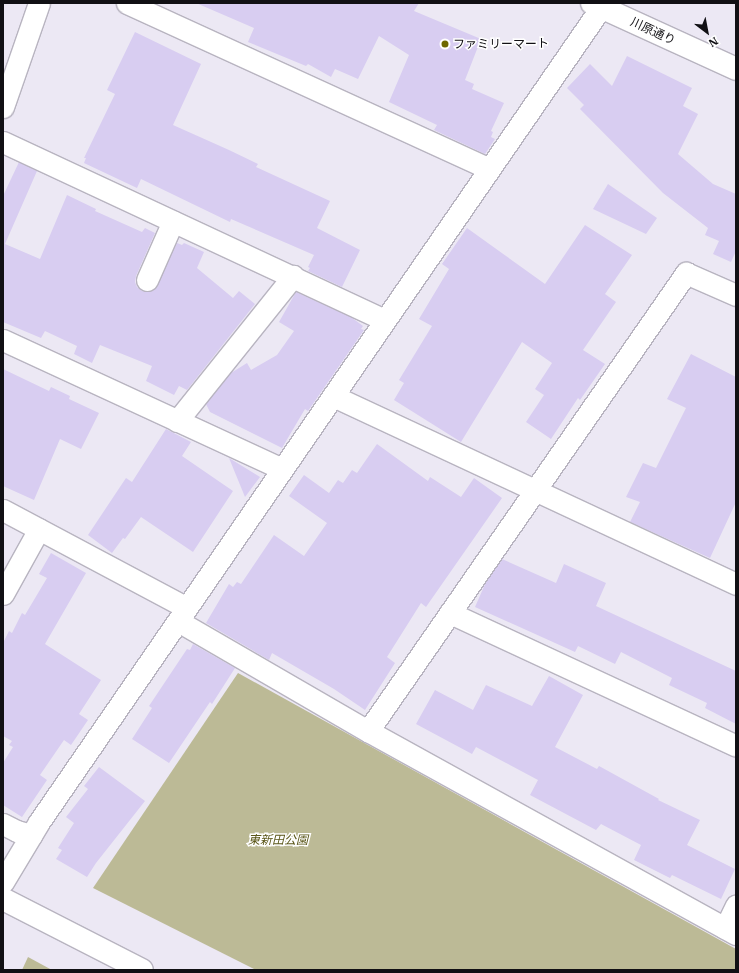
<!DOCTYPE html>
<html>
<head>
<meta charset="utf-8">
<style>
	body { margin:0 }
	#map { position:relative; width:739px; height:973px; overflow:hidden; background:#ece8f4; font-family:"IBM Plex Serif","Noto Sans JP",serif }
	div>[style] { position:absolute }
	.green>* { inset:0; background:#bcba96 }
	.building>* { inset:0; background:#d8cdf1 }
	.roads { filter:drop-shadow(1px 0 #b8b4c0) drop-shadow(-1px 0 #b8b4c0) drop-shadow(0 1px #b8b4c0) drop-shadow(0 -1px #b8b4c0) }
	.minor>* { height:21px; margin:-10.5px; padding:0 10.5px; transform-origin:10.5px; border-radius:10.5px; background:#fff }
	.tertiary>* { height:22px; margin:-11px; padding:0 11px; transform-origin:11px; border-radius:11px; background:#fff }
	.dots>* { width:11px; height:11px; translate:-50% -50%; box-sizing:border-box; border:2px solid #fff; border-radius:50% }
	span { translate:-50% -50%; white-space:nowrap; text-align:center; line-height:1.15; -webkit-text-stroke:3px #fff; paint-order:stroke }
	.street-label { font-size:12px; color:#111014 }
	.poi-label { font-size:12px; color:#111014 }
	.left { translate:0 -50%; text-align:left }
	.park-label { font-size:12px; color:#5a5618; font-style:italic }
	.frame { position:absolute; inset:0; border:4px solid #111014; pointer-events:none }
	.north { position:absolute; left:687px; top:12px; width:40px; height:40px; -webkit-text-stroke:3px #fff; paint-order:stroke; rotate:148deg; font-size:11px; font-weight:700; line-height:16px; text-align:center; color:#111014 }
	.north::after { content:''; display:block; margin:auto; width:14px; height:18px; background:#111014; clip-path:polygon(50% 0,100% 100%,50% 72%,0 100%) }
</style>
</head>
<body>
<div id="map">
	<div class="green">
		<i style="clip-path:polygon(238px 673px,736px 949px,736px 970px,256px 970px,93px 888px)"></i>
		<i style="clip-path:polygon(28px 957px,52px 970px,22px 970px)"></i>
	</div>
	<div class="building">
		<i style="clip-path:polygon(196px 3px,419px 3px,414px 11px,481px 39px,465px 80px,474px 84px,472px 89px,504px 103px,491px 131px,493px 132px,491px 137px,495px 139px,485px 154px,434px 130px,437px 125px,389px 102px,409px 55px,379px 36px,358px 79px,335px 69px,331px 77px,308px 64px,306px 66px,248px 42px,254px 28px)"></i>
		<i style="clip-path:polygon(135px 32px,201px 64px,173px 125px,229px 150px,258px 164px,256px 167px,330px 201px,317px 228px,360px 250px,342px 287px,308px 271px,310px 268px,308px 267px,314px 255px,231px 219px,230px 222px,141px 179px,137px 188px,84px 163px,86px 158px,84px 158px,115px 94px,107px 90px)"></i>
		<i style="clip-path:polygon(627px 56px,692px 88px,683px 106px,698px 114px,678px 154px,713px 184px,736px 194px,736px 251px,731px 262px,713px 254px,719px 241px,705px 235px,708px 228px,663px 193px,580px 109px,584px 105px,567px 88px,590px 64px,612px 86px)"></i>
		<i style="clip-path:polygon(19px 162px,37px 171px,5px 244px,40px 259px,67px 195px,96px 209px,95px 211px,142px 232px,145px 228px,155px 233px,136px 276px,135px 282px,137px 287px,142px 291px,149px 292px,154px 289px,177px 243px,182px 245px,184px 243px,204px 252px,197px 268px,233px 298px,239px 291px,255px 304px,187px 390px,179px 386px,174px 395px,146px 381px,152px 366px,100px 345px,92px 363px,74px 354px,77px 346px,45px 331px,41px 338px,3px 322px,3px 196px)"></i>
		<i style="clip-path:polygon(608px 184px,657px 218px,646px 234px,593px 209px)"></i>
		<i style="clip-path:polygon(585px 225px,632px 255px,605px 294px,616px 302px,583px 350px,605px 364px,580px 400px,578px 398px,551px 439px,526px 422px,544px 395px,535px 389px,552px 363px,522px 342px,461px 442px,394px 400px,404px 383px,399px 380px,432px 326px,419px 319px,449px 269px,442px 264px,467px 228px,545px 284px)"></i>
		<i style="clip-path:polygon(296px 292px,351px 317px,363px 326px,361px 329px,364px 330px,308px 411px,305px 409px,282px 448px,210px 412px,206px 404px,231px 373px,247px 363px,251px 370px,277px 355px,294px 331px,279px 322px)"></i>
		<i style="clip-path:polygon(691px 354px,736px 377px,736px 502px,710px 558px,630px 522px,640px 502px,626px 497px,643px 463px,656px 468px,686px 408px,667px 399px)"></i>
		<i style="clip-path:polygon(3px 369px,49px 391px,51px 387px,70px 396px,69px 399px,99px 413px,81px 449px,60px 439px,34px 500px,3px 486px)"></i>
		<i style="clip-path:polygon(166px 429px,191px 442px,182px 456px,233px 491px,193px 552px,141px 517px,125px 539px,123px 538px,112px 553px,88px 535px,126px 478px,132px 482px)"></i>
		<i style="clip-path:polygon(377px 444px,428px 481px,430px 477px,461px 497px,474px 478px,502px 498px,426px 607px,421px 603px,387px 657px,395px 663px,365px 710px,334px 689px,272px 653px,269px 660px,206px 623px,229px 584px,233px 587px,237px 582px,241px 584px,274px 535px,304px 556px,327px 523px,289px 496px,304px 475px,329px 493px,338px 480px,343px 483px,352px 470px,357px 473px)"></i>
		<i style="clip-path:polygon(229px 458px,260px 477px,245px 497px)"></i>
		<i style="clip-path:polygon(51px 553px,86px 573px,45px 644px,101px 680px,79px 714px,88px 720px,71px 745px,64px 740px,40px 775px,47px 780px,22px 817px,3px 805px,3px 763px,13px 747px,9px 745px,12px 741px,3px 736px,3px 643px,9px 631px,12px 633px,22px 613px,25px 615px,47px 578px,39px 574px)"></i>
		<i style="clip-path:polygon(502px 559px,556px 583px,564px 564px,606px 583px,596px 606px,736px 671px,736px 724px,705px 708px,707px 703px,669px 685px,672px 678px,621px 652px,615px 664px,578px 646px,575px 652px,475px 607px,486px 582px)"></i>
		<i style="clip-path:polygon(193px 644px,235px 668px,212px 704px,210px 702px,169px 763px,132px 739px,152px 708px,149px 706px,187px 649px,190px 650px)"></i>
		<i style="clip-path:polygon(549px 676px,583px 695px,555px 747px,597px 769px,599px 766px,659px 799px,658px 800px,700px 820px,687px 845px,735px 869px,721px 899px,672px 875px,670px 878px,634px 860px,641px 845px,601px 824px,596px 830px,530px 795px,538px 780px,476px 747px,472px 754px,416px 724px,435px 690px,473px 710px,486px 685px,532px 706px)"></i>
		<i style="clip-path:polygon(99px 767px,145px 801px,96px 863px,87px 877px,56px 859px,62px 850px,58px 848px,74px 823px,66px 817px,88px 789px,84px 786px)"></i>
	</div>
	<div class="roads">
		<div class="minor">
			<i style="left:127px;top:3px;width:398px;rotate:24.6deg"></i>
			<i style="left:3px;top:107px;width:110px;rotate:-70.9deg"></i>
			<i style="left:3px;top:142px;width:421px;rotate:25deg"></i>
			<i style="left:147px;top:280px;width:64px;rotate:-66.2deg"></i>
			<i style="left:3px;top:340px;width:307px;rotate:24.8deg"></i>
			<i style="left:333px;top:396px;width:445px;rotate:25deg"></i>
			<i style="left:177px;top:421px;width:186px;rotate:-51.3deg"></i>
			<i style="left:3px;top:510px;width:208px;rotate:28deg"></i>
			<i style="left:3px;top:594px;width:74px;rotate:-61deg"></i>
			<i style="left:450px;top:613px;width:315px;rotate:24.9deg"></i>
			<i style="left:178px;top:621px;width:220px;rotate:30.1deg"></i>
			<i style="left:368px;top:731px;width:420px;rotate:28.9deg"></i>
			<i style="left:368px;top:731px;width:558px;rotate:-55.23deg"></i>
			<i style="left:686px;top:273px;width:55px;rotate:23.7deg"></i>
			<i style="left:3px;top:824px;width:16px;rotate:27deg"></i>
			<i style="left:17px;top:831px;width:15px;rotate:16deg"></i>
			<i style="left:3px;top:882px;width:70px;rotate:-59deg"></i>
			<i style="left:39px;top:822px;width:995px;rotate:-55.4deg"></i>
			<i style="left:725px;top:928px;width:25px;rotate:-64deg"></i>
		</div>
		<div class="tertiary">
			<i style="left:592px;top:3px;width:158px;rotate:24.6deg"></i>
			<i style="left:3px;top:899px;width:156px;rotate:27.1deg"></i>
		</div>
	</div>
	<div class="dots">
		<i style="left:445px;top:44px;background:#6e6800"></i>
	</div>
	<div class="street-label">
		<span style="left:653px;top:31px;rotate:25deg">川原通り</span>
	</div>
	<div class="poi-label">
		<span class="left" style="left:453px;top:44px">ファミリーマート</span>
	</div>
	<div class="park-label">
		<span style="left:278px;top:840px">東新田公園</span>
	</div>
	<div class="frame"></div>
	<div class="north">N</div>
</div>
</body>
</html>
